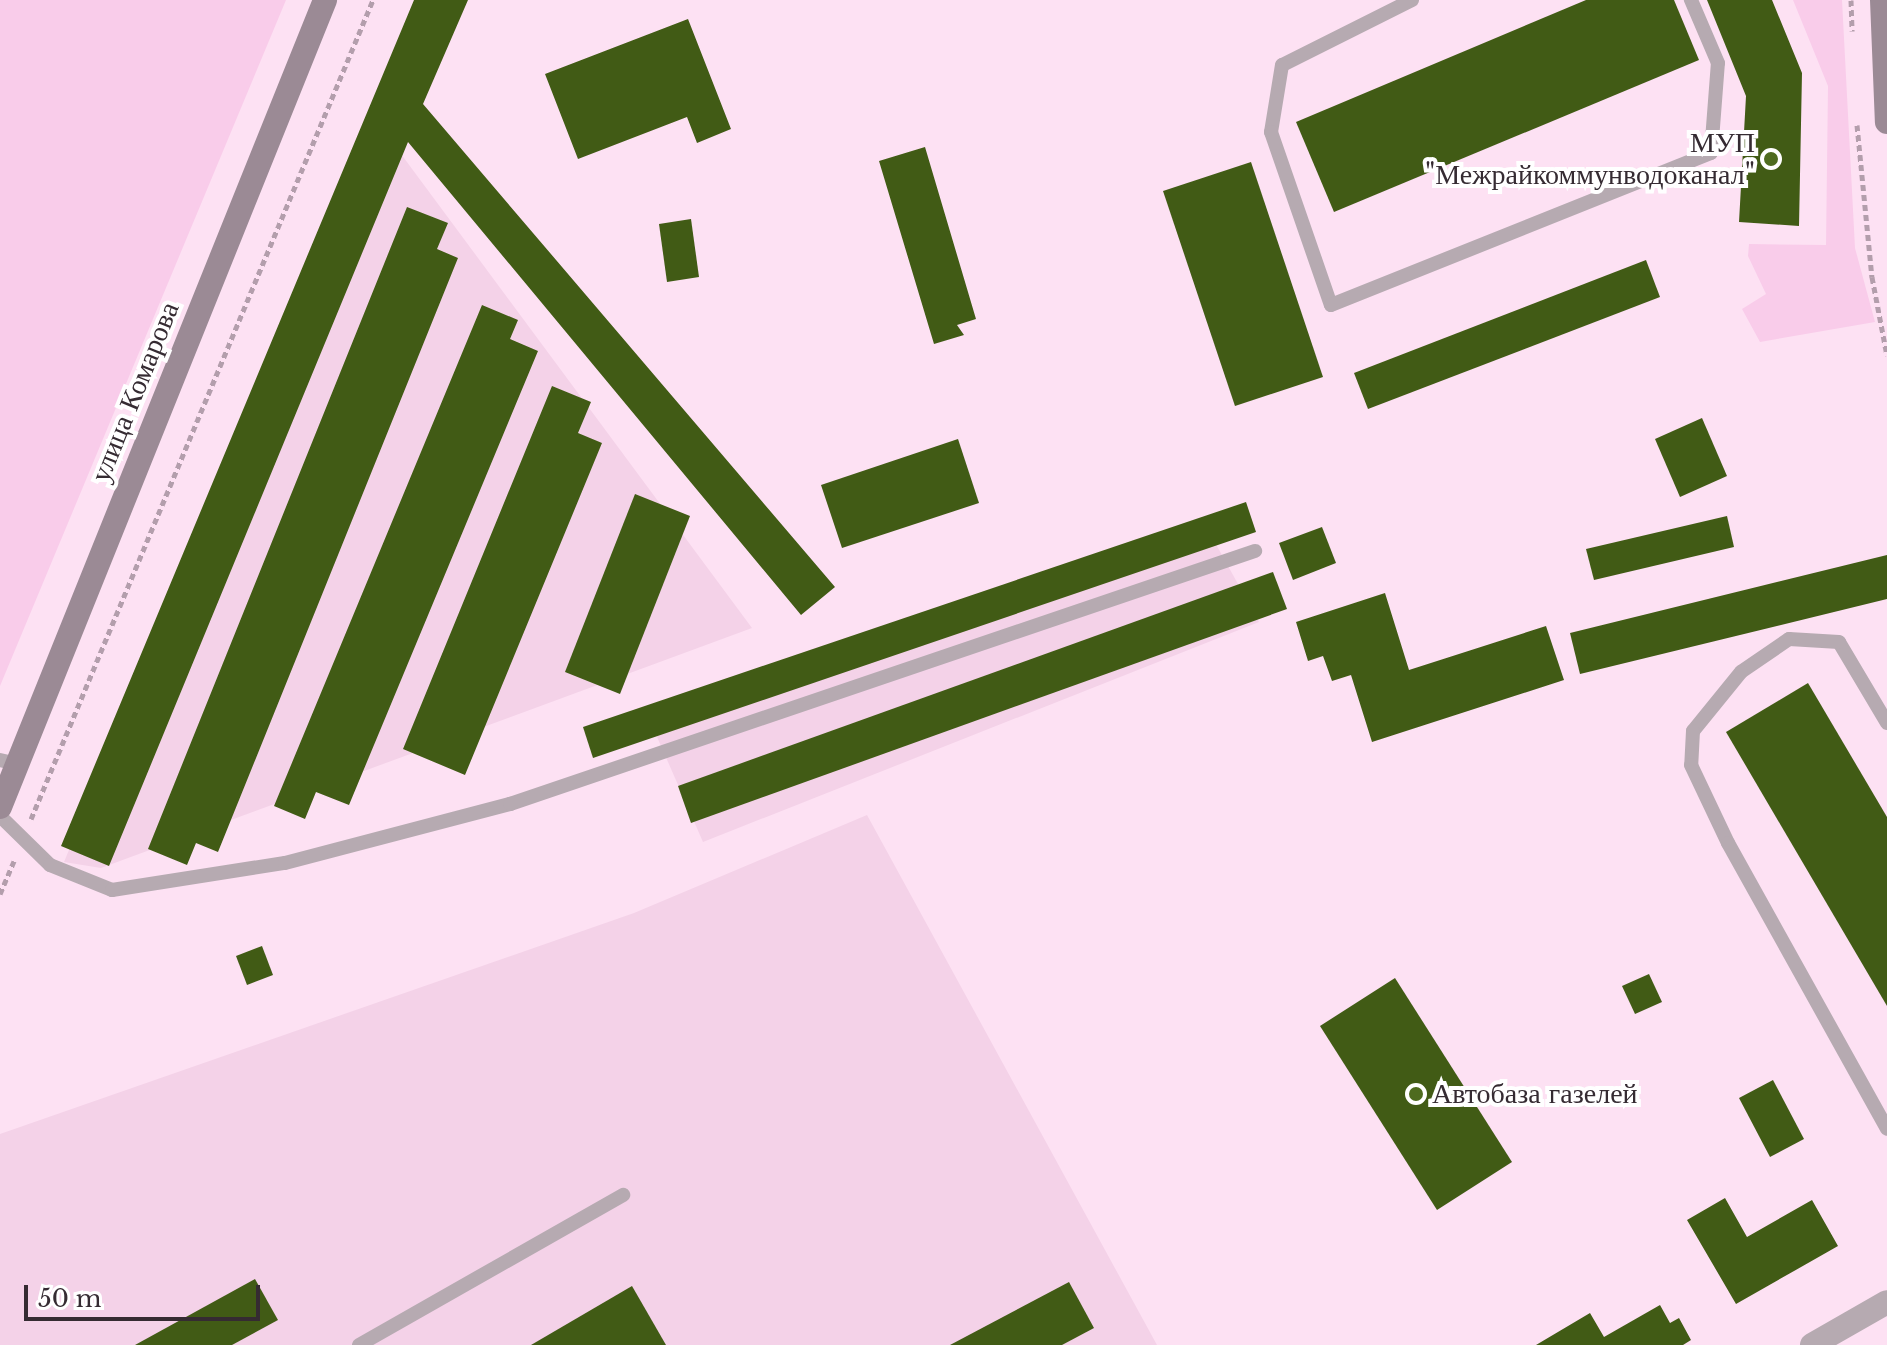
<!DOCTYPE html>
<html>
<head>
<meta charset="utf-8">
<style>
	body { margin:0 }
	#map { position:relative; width:1887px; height:1345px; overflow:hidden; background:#fde1f3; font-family:"Libre Baskerville",serif }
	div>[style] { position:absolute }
	.built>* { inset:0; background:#f4d2e8 }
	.green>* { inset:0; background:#f9ccea }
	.building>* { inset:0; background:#415b15 }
	.path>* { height:5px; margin-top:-2.5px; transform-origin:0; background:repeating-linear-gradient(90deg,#b39eac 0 6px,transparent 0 10px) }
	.lane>* { height:14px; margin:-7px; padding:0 7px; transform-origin:7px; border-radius:7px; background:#b6aab1 }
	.street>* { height:24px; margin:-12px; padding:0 12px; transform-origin:12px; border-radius:12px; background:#b6aab1 }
	.secondary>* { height:24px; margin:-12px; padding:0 12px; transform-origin:12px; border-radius:12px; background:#9b8a95 }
	.dots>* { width:22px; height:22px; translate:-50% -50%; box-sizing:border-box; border:4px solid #fff; border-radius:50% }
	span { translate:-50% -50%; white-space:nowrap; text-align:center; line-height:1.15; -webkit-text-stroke:8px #fff; paint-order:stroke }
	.poi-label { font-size:28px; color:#352b32 }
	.right { translate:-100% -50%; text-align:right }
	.left { translate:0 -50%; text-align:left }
	.street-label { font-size:28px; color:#352b32 }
	.scale { position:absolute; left:24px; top:1285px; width:236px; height:36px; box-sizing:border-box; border:4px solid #352b32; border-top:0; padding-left:10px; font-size:24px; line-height:28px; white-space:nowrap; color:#352b32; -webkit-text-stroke:6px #fff; paint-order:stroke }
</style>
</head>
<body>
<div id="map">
	<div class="built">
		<i style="clip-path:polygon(421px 0,401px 154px,752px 628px,101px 868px,64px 862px)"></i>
		<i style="clip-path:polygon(1207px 528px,1259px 622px,703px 842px,647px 714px)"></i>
		<i style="clip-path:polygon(867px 815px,1157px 1345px,0 1345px,0 1134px,634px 913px)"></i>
	</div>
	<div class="green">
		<i style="clip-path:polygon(0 0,286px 0,0 686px)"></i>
		<i style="clip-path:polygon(1793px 0,1842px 0,1855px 248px,1875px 322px,1760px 342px,1742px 309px,1766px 294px,1748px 256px,1749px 244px,1826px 245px,1828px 86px)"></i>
	</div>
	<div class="building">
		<i style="clip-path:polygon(414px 0,468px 0,423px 104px,835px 587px,801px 615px,408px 142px,109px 866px,61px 846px)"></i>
		<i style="clip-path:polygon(1586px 0,1674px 0,1699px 60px,1334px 212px,1296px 122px)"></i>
		<i style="clip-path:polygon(1707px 0,1772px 0,1802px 73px,1799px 226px,1739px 222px,1746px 96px)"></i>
		<i style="clip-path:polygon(688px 19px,731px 129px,697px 143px,687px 117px,578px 159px,545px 74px)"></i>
		<i style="clip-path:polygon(925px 147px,976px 319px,957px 325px,964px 335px,934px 344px,879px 161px)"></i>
		<i style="clip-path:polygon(1251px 162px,1323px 377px,1235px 406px,1163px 191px)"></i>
		<i style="clip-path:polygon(407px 207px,448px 223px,437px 249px,458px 258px,218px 852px,196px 843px,187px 865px,148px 849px)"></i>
		<i style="clip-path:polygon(691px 219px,699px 277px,667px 282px,659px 224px)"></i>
		<i style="clip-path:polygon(1646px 260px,1660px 297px,1368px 409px,1354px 373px)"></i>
		<i style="clip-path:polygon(482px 305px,518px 320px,510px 339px,538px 351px,349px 805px,316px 792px,305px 819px,274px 806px)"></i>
		<i style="clip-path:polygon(552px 386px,591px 402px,578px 433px,602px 443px,465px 775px,403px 749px)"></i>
		<i style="clip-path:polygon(1702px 418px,1727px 476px,1680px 497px,1655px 439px)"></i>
		<i style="clip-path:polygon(958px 439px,979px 503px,842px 548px,821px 485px)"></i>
		<i style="clip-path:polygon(635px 494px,690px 516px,620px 694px,565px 672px)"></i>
		<i style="clip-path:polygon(1246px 502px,1256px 532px,593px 758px,583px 727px)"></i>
		<i style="clip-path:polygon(1727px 516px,1734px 547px,1594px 580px,1586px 549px)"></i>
		<i style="clip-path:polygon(1322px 527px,1336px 563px,1293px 580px,1279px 543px)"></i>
		<i style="clip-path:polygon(1887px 555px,1887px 599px,1580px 674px,1570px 633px)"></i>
		<i style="clip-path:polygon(1273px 572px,1287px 609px,691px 823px,678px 786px)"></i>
		<i style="clip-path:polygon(1385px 593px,1409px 670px,1546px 626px,1564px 680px,1372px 742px,1351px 675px,1332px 681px,1323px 656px,1308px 661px,1296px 622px)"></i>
		<i style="clip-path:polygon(1808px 683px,1887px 817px,1887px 1006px,1726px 732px)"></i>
		<i style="clip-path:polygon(262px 946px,273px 975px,247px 985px,236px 956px)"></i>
		<i style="clip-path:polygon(1649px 974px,1662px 1002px,1635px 1014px,1622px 986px)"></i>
		<i style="clip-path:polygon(1395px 978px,1512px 1162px,1437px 1210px,1320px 1026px)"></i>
		<i style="clip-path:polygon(1773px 1080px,1804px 1139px,1770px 1157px,1739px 1098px)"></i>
		<i style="clip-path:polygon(1725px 1198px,1747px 1237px,1812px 1200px,1838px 1246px,1736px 1304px,1687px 1220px)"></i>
		<i style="clip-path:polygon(255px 1279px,278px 1320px,232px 1345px,135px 1345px)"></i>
		<i style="clip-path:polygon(1069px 1282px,1094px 1328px,1062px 1345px,950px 1345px)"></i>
		<i style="clip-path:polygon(632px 1286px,666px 1345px,531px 1345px)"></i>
		<i style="clip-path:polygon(1660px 1305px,1670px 1323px,1679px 1318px,1691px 1340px,1683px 1345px,1536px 1345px,1590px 1313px,1604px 1337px)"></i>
	</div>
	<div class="path">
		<i style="left:1851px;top:0;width:31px;rotate:88deg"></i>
		<i style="left:1857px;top:125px;width:153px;rotate:84.4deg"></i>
		<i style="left:1872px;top:277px;width:80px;rotate:79.2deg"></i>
		<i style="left:31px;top:819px;width:888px;rotate:-67.34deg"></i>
		<i style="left:0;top:894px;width:36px;rotate:-67deg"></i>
	</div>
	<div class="lane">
		<i style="left:1412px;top:0;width:145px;rotate:153.4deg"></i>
		<i style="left:1282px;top:65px;width:68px;rotate:99.3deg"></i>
		<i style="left:1271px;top:132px;width:183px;rotate:70.9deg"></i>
		<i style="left:1331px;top:305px;width:409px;rotate:-21.8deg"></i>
		<i style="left:1711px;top:153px;width:90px;rotate:-85.6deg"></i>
		<i style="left:1718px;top:63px;width:69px;rotate:-113.2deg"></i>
		<i style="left:1887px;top:723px;width:94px;rotate:-120.7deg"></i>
		<i style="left:1839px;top:642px;width:50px;rotate:-176.6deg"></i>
		<i style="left:1789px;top:639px;width:58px;rotate:145.5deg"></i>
		<i style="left:1741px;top:672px;width:76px;rotate:129.1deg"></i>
		<i style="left:1693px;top:731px;width:34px;rotate:93deg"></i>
		<i style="left:1691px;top:765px;width:86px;rotate:64.6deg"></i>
		<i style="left:1728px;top:843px;width:327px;rotate:60.9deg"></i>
		<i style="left:0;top:760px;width:17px;rotate:13deg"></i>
		<i style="left:0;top:816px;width:70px;rotate:44.4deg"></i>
		<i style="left:50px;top:865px;width:67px;rotate:22deg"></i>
		<i style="left:112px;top:890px;width:175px;rotate:-8.9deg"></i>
		<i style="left:285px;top:863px;width:233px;rotate:-14.7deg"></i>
		<i style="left:510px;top:804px;width:787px;rotate:-18.76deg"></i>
		<i style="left:359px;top:1345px;width:304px;rotate:-29.6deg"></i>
	</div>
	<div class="street">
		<i style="left:1812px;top:1345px;width:86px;rotate:-29.8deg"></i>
	</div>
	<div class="secondary">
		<i style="left:1882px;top:0;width:122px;rotate:87.7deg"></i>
		<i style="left:0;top:807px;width:870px;rotate:-68.06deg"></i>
	</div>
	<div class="dots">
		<i style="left:1771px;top:159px;background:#4e6b1f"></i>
		<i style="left:1416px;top:1094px;background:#4e6b1f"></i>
	</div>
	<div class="poi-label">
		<span class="right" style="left:1755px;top:159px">МУП<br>"Межрайкоммунводоканал"</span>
		<span class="left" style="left:1432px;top:1094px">Автобаза газелей</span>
	</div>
	<div class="street-label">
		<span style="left:135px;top:392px;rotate:-68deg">улица Комарова</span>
	</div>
	<div class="scale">50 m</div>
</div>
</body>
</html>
